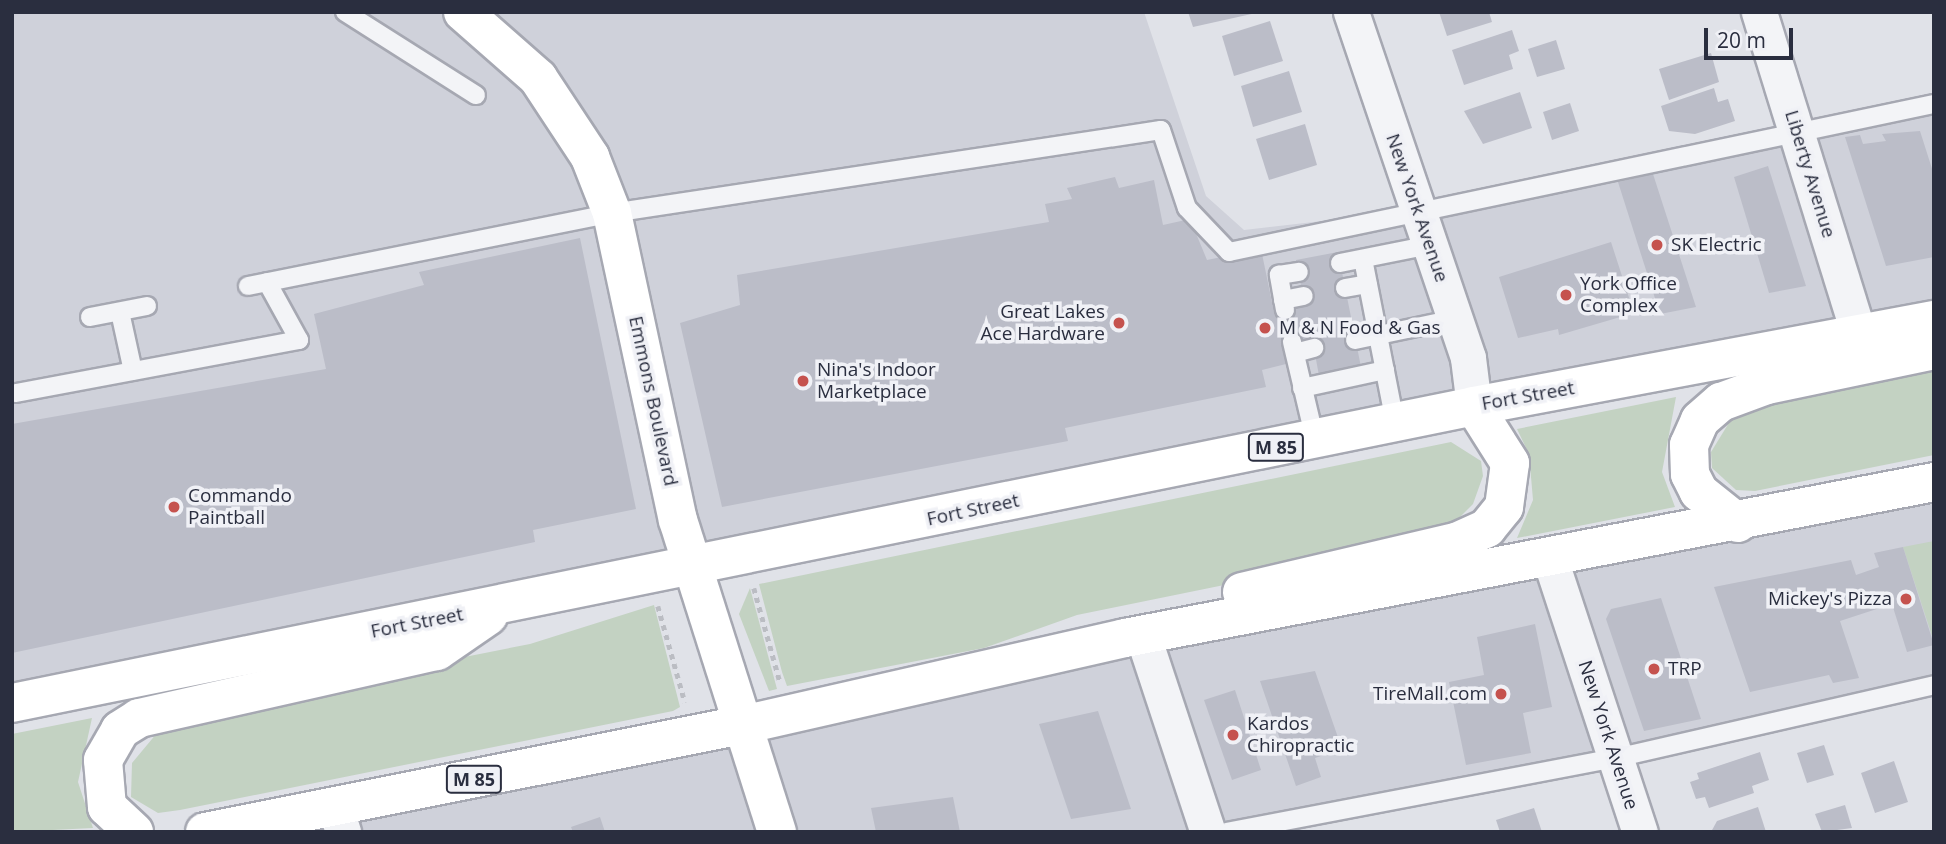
<!DOCTYPE html>
<html>
<head>
<meta charset="utf-8">
<style>
	body { margin:0 }
	#map { position:relative; width:1946px; height:844px; overflow:hidden; background:#e0e2e8; font-family:"Open Sans",sans-serif }
	div>[style] { position:absolute }
	.built>* { inset:0; background:#cfd1da }
	.green>* { inset:0; background:#c3d2c2 }
	.building>* { inset:0; background:#bbbdc8 }
	.path>* { height:4.5px; margin-top:-2.25px; transform-origin:0; background:repeating-linear-gradient(90deg,#bbbdc3 0 5px,transparent 0 10px) }
	.roads { filter:drop-shadow(2px 0 #a6a8b2) drop-shadow(-2px 0 #a6a8b2) drop-shadow(0 2px #a6a8b2) drop-shadow(0 -2px #a6a8b2) }
	.lane>* { height:18px; margin:-9px; padding:0 9px; transform-origin:9px; border-radius:9px; background:#f3f4f7 }
	.street>* { height:35px; margin:-17.5px; padding:0 17.5px; transform-origin:17.5px; border-radius:17.5px; background:#f3f4f7 }
	.secondary>* { height:38px; margin:-19px; padding:0 19px; transform-origin:19px; border-radius:19px; background:#fff }
	.primary>* { height:38px; margin:-19px; padding:0 19px; transform-origin:19px; border-radius:19px; background:#fff }
	.dots>* { width:19px; height:19px; translate:-50% -50%; box-sizing:border-box; border:4px solid #f0f1f6; border-radius:50% }
	span { translate:-50% -50%; white-space:nowrap; text-align:center; line-height:1.15; -webkit-text-stroke:7px #f0f1f6; paint-order:stroke }
	.shield-label span { padding:2px 5px; background:#f0f1f6; border:2px solid; border-radius:5px; -webkit-text-stroke-width:0 }
	.shield-label { font-size:18px; color:#2a2e3f; font-weight:700 }
	.street-label { font-size:19px; color:#2a2e3f }
	.poi-label { font-size:19px; color:#2a2e3f }
	.left { translate:0 -50%; text-align:left }
	.right { translate:-100% -50%; text-align:right }
	.frame { position:absolute; inset:0; border:14px solid #2a2e3f; pointer-events:none }
	.scale { position:absolute; left:1704px; top:28px; width:89px; height:32px; box-sizing:border-box; border:4px solid #2a2e3f; border-top:0; padding-left:9px; font-size:21px; line-height:24px; white-space:nowrap; color:#2a2e3f; -webkit-text-stroke:5px #f0f1f6; paint-order:stroke }
</style>
</head>
<body>
<div id="map">
	<div class="built">
		<i style="clip-path:polygon(12px 12px,1144px 12px,1206px 196px,1244px 230px,1418px 210px,1934px 104px,1934px 320px,12px 703px)"></i>
		<i style="clip-path:polygon(1934px 482px,1934px 685px,1227px 832px,205px 832px)"></i>
	</div>
	<div class="green">
		<i style="clip-path:polygon(1934px 358px,1934px 455px,1755px 491px,1736px 490px,1712px 468px,1711px 452px,1735px 413px)"></i>
		<i style="clip-path:polygon(1676px 397px,1662px 472px,1675px 507px,1517px 538px,1533px 500px,1529px 454px,1517px 429px)"></i>
		<i style="clip-path:polygon(1451px 442px,1481px 461px,1483px 476px,1473px 504px,1447px 530px,1415px 546px,1077px 615px,984px 648px,787px 686px,782px 672px,759px 584px)"></i>
		<i style="clip-path:polygon(1934px 541px,1934px 642px,1903px 547px)"></i>
		<i style="clip-path:polygon(750px 588px,777px 689px,769px 691px,739px 614px)"></i>
		<i style="clip-path:polygon(654px 605px,680px 707px,673px 711px,180px 810px,158px 813px,131px 797px,132px 763px,162px 727px,223px 705px,530px 644px)"></i>
		<i style="clip-path:polygon(92px 718px,78px 782px,93px 828px,12px 832px,12px 734px)"></i>
	</div>
	<div class="building">
		<i style="clip-path:polygon(1188px 12px,1256px 12px,1256px 13px,1193px 27px)"></i>
		<i style="clip-path:polygon(1439px 12px,1489px 12px,1492px 22px,1447px 36px)"></i>
		<i style="clip-path:polygon(1270px 21px,1283px 61px,1234px 76px,1222px 36px)"></i>
		<i style="clip-path:polygon(1512px 30px,1519px 51px,1509px 55px,1513px 69px,1464px 85px,1452px 50px)"></i>
		<i style="clip-path:polygon(1556px 40px,1565px 69px,1537px 77px,1528px 49px)"></i>
		<i style="clip-path:polygon(1711px 53px,1719px 82px,1669px 100px,1659px 69px)"></i>
		<i style="clip-path:polygon(1289px 71px,1302px 112px,1253px 127px,1241px 86px)"></i>
		<i style="clip-path:polygon(1714px 88px,1718px 102px,1728px 99px,1735px 121px,1695px 134px,1669px 131px,1661px 106px)"></i>
		<i style="clip-path:polygon(1520px 92px,1532px 128px,1483px 144px,1464px 111px)"></i>
		<i style="clip-path:polygon(1570px 103px,1579px 131px,1552px 140px,1543px 112px)"></i>
		<i style="clip-path:polygon(1305px 124px,1317px 165px,1269px 180px,1256px 139px)"></i>
		<i style="clip-path:polygon(1920px 131px,1934px 175px,1934px 257px,1886px 266px,1845px 137px,1860px 135px,1863px 144px,1886px 141px,1882px 134px)"></i>
		<i style="clip-path:polygon(1768px 166px,1806px 286px,1769px 293px,1734px 177px)"></i>
		<i style="clip-path:polygon(1653px 174px,1696px 307px,1660px 314px,1618px 182px)"></i>
		<i style="clip-path:polygon(1115px 177px,1119px 188px,1154px 180px,1163px 225px,1190px 219px,1207px 260px,1261px 249px,1274px 312px,1305px 306px,1296px 260px,1338px 252px,1362px 372px,1320px 381px,1312px 338px,1282px 344px,1286px 364px,1262px 370px,1266px 387px,1065px 428px,1068px 441px,722px 507px,680px 323px,740px 305px,737px 275px,1049px 222px,1045px 204px,1072px 199px,1067px 188px)"></i>
		<i style="clip-path:polygon(580px 238px,636px 509px,533px 530px,535px 542px,12px 653px,12px 424px,326px 369px,314px 314px,424px 285px,419px 272px)"></i>
		<i style="clip-path:polygon(1611px 242px,1634px 313px,1559px 335px,1558px 329px,1518px 338px,1499px 277px)"></i>
		<i style="clip-path:polygon(1903px 547px,1934px 645px,1907px 652px,1892px 604px,1840px 621px,1859px 678px,1833px 683px,1829px 675px,1750px 692px,1714px 587px,1851px 560px,1856px 575px,1879px 567px,1874px 553px)"></i>
		<i style="clip-path:polygon(1661px 598px,1701px 719px,1644px 731px,1606px 619px,1611px 609px)"></i>
		<i style="clip-path:polygon(1535px 624px,1552px 707px,1523px 713px,1531px 753px,1466px 765px,1449px 682px,1484px 675px,1477px 637px)"></i>
		<i style="clip-path:polygon(1315px 671px,1342px 749px,1315px 758px,1321px 777px,1296px 786px,1260px 681px)"></i>
		<i style="clip-path:polygon(1235px 690px,1261px 770px,1232px 780px,1204px 700px)"></i>
		<i style="clip-path:polygon(1098px 711px,1131px 809px,1071px 819px,1039px 724px)"></i>
		<i style="clip-path:polygon(1824px 745px,1834px 775px,1807px 783px,1797px 753px)"></i>
		<i style="clip-path:polygon(1760px 752px,1769px 780px,1752px 786px,1754px 793px,1709px 808px,1705px 797px,1696px 799px,1690px 782px,1699px 779px,1697px 773px)"></i>
		<i style="clip-path:polygon(1894px 761px,1908px 802px,1875px 813px,1861px 773px)"></i>
		<i style="clip-path:polygon(953px 797px,960px 832px,876px 832px,871px 808px)"></i>
		<i style="clip-path:polygon(1845px 805px,1852px 828px,1822px 832px,1815px 814px)"></i>
		<i style="clip-path:polygon(1758px 807px,1766px 832px,1711px 832px,1717px 821px)"></i>
		<i style="clip-path:polygon(1534px 808px,1542px 832px,1500px 832px,1496px 820px)"></i>
		<i style="clip-path:polygon(600px 817px,605px 832px,573px 832px,571px 827px)"></i>
	</div>
	<div class="path">
		<i style="left:754px;top:588px;width:98px;rotate:74.5deg"></i>
		<i style="left:658px;top:606px;width:100px;rotate:74.3deg"></i>
	</div>
	<div class="roads">
		<div class="lane">
			<i style="left:345px;top:12px;width:155px;rotate:32.4deg"></i>
			<i style="left:1363px;top:259px;width:166px;rotate:78.9deg"></i>
			<i style="left:1340px;top:263px;width:92px;rotate:-11.3deg"></i>
			<i style="left:248px;top:286px;width:371px;rotate:-11.3deg"></i>
			<i style="left:612px;top:213px;width:555px;rotate:-8.6deg"></i>
			<i style="left:1161px;top:130px;width:82px;rotate:71.6deg"></i>
			<i style="left:1187px;top:208px;width:61px;rotate:46.3deg"></i>
			<i style="left:1229px;top:252px;width:720px;rotate:-11.86deg"></i>
			<i style="left:1345px;top:288px;width:23px;rotate:-10deg"></i>
			<i style="left:1283px;top:300px;width:21px;rotate:-11deg"></i>
			<i style="left:1285px;top:310px;width:36px;rotate:-100deg"></i>
			<i style="left:1279px;top:275px;width:20px;rotate:-9deg"></i>
			<i style="left:120px;top:312px;width:60px;rotate:77.6deg"></i>
			<i style="left:90px;top:317px;width:58px;rotate:-10.9deg"></i>
			<i style="left:1355px;top:340px;width:102px;rotate:-11.9deg"></i>
			<i style="left:1292px;top:342px;width:100px;rotate:76.7deg"></i>
			<i style="left:1295px;top:353px;width:20px;rotate:-15deg"></i>
			<i style="left:1302px;top:388px;width:85px;rotate:-12.2deg"></i>
			<i style="left:16px;top:393px;width:288px;rotate:-10.6deg"></i>
			<i style="left:299px;top:340px;width:66px;rotate:-118.9deg"></i>
			<i style="left:1227px;top:832px;width:396px;rotate:-10.8deg"></i>
			<i style="left:1616px;top:758px;width:326px;rotate:-12.9deg"></i>
		</div>
		<div class="street">
			<i style="left:1351px;top:12px;width:365px;rotate:71.3deg"></i>
			<i style="left:1468px;top:358px;width:48px;rotate:82.9deg"></i>
			<i style="left:1759px;top:12px;width:339px;rotate:72.8deg"></i>
			<i style="left:1550px;top:559px;width:287px;rotate:71.8deg"></i>
			<i style="left:1143px;top:636px;width:206px;rotate:71.7deg"></i>
			<i style="left:335px;top:807px;width:26px;rotate:72deg"></i>
		</div>
		<div class="secondary">
			<i style="left:463px;top:12px;width:100px;rotate:41.3deg"></i>
			<i style="left:538px;top:78px;width:95px;rotate:56.6deg"></i>
			<i style="left:590px;top:157px;width:60px;rotate:68.6deg"></i>
			<i style="left:612px;top:213px;width:314px;rotate:77.9deg"></i>
			<i style="left:678px;top:520px;width:327px;rotate:72.4deg"></i>
		</div>
		<div class="primary">
			<i style="left:1738px;top:523px;width:50px;rotate:-141.5deg"></i>
			<i style="left:1699px;top:492px;width:20px;rotate:-117deg"></i>
			<i style="left:1690px;top:474px;width:29px;rotate:-92deg"></i>
			<i style="left:1689px;top:445px;width:27px;rotate:-66deg"></i>
			<i style="left:1700px;top:420px;width:28px;rotate:-41deg"></i>
			<i style="left:1721px;top:402px;width:49px;rotate:-20.3deg"></i>
			<i style="left:1767px;top:385px;width:171px;rotate:-11.8deg"></i>
			<i style="left:1242px;top:592px;width:220px;rotate:-13.2deg"></i>
			<i style="left:1456px;top:542px;width:34px;rotate:-24deg"></i>
			<i style="left:1487px;top:528px;width:27px;rotate:-51deg"></i>
			<i style="left:1504px;top:507px;width:44px;rotate:-82.2deg"></i>
			<i style="left:1510px;top:463px;width:67px;rotate:-122.3deg"></i>
			<i style="left:12px;top:703px;width:1492px;rotate:-11.48deg"></i>
			<i style="left:1474px;top:406px;width:468px;rotate:-10.6deg"></i>
			<i style="left:134px;top:832px;width:37px;rotate:-137deg"></i>
			<i style="left:107px;top:807px;width:47px;rotate:-94.9deg"></i>
			<i style="left:103px;top:760px;width:34px;rotate:-60deg"></i>
			<i style="left:120px;top:730px;width:22px;rotate:-32deg"></i>
			<i style="left:139px;top:718px;width:305px;rotate:-12.7deg"></i>
			<i style="left:437px;top:651px;width:62px;rotate:-34.5deg"></i>
			<i style="left:205px;top:832px;width:548px;rotate:-11.27deg"></i>
			<i style="left:742px;top:725px;width:393px;rotate:-12.8deg"></i>
			<i style="left:1125px;top:638px;width:824px;rotate:-10.91deg"></i>
		</div>
	</div>
	<div class="dots">
		<i style="left:1657px;top:245px;background:#c5524e"></i>
		<i style="left:1566px;top:295px;background:#c5524e"></i>
		<i style="left:1119px;top:323px;background:#c5524e"></i>
		<i style="left:1265px;top:328px;background:#c5524e"></i>
		<i style="left:803px;top:381px;background:#c5524e"></i>
		<i style="left:174px;top:507px;background:#c5524e"></i>
		<i style="left:1906px;top:599px;background:#c5524e"></i>
		<i style="left:1654px;top:669px;background:#c5524e"></i>
		<i style="left:1501px;top:694px;background:#c5524e"></i>
		<i style="left:1233px;top:735px;background:#c5524e"></i>
	</div>
	<div class="shield-label">
		<span style="left:1276px;top:447px">M 85</span>
		<span style="left:474px;top:779px">M 85</span>
	</div>
	<div class="street-label">
		<span style="left:1810px;top:174px;rotate:73deg">Liberty Avenue</span>
		<span style="left:1417px;top:208px;rotate:71deg">New York Avenue</span>
		<span style="left:1528px;top:396px;rotate:-10deg">Fort Street</span>
		<span style="left:653px;top:401px;rotate:78deg">Emmons Boulevard</span>
		<span style="left:973px;top:510px;rotate:-12deg">Fort Street</span>
		<span style="left:417px;top:623px;rotate:-11deg">Fort Street</span>
		<span style="left:1608px;top:735px;rotate:72deg">New York Avenue</span>
	</div>
	<div class="poi-label">
		<span class="left" style="left:1671px;top:245px">SK Electric</span>
		<span class="left" style="left:1580px;top:295px">York Office<br>Complex</span>
		<span class="right" style="left:1105px;top:323px">Great Lakes<br>Ace Hardware</span>
		<span class="left" style="left:1279px;top:328px">M &amp; N Food &amp; Gas</span>
		<span class="left" style="left:817px;top:381px">Nina's Indoor<br>Marketplace</span>
		<span class="left" style="left:188px;top:507px">Commando<br>Paintball</span>
		<span class="right" style="left:1892px;top:599px">Mickey's Pizza</span>
		<span class="left" style="left:1668px;top:669px">TRP</span>
		<span class="right" style="left:1487px;top:694px">TireMall.com</span>
		<span class="left" style="left:1247px;top:735px">Kardos<br>Chiropractic</span>
	</div>
	<div class="frame"></div>
	<div class="scale">20 m</div>
</div>
</body>
</html>
